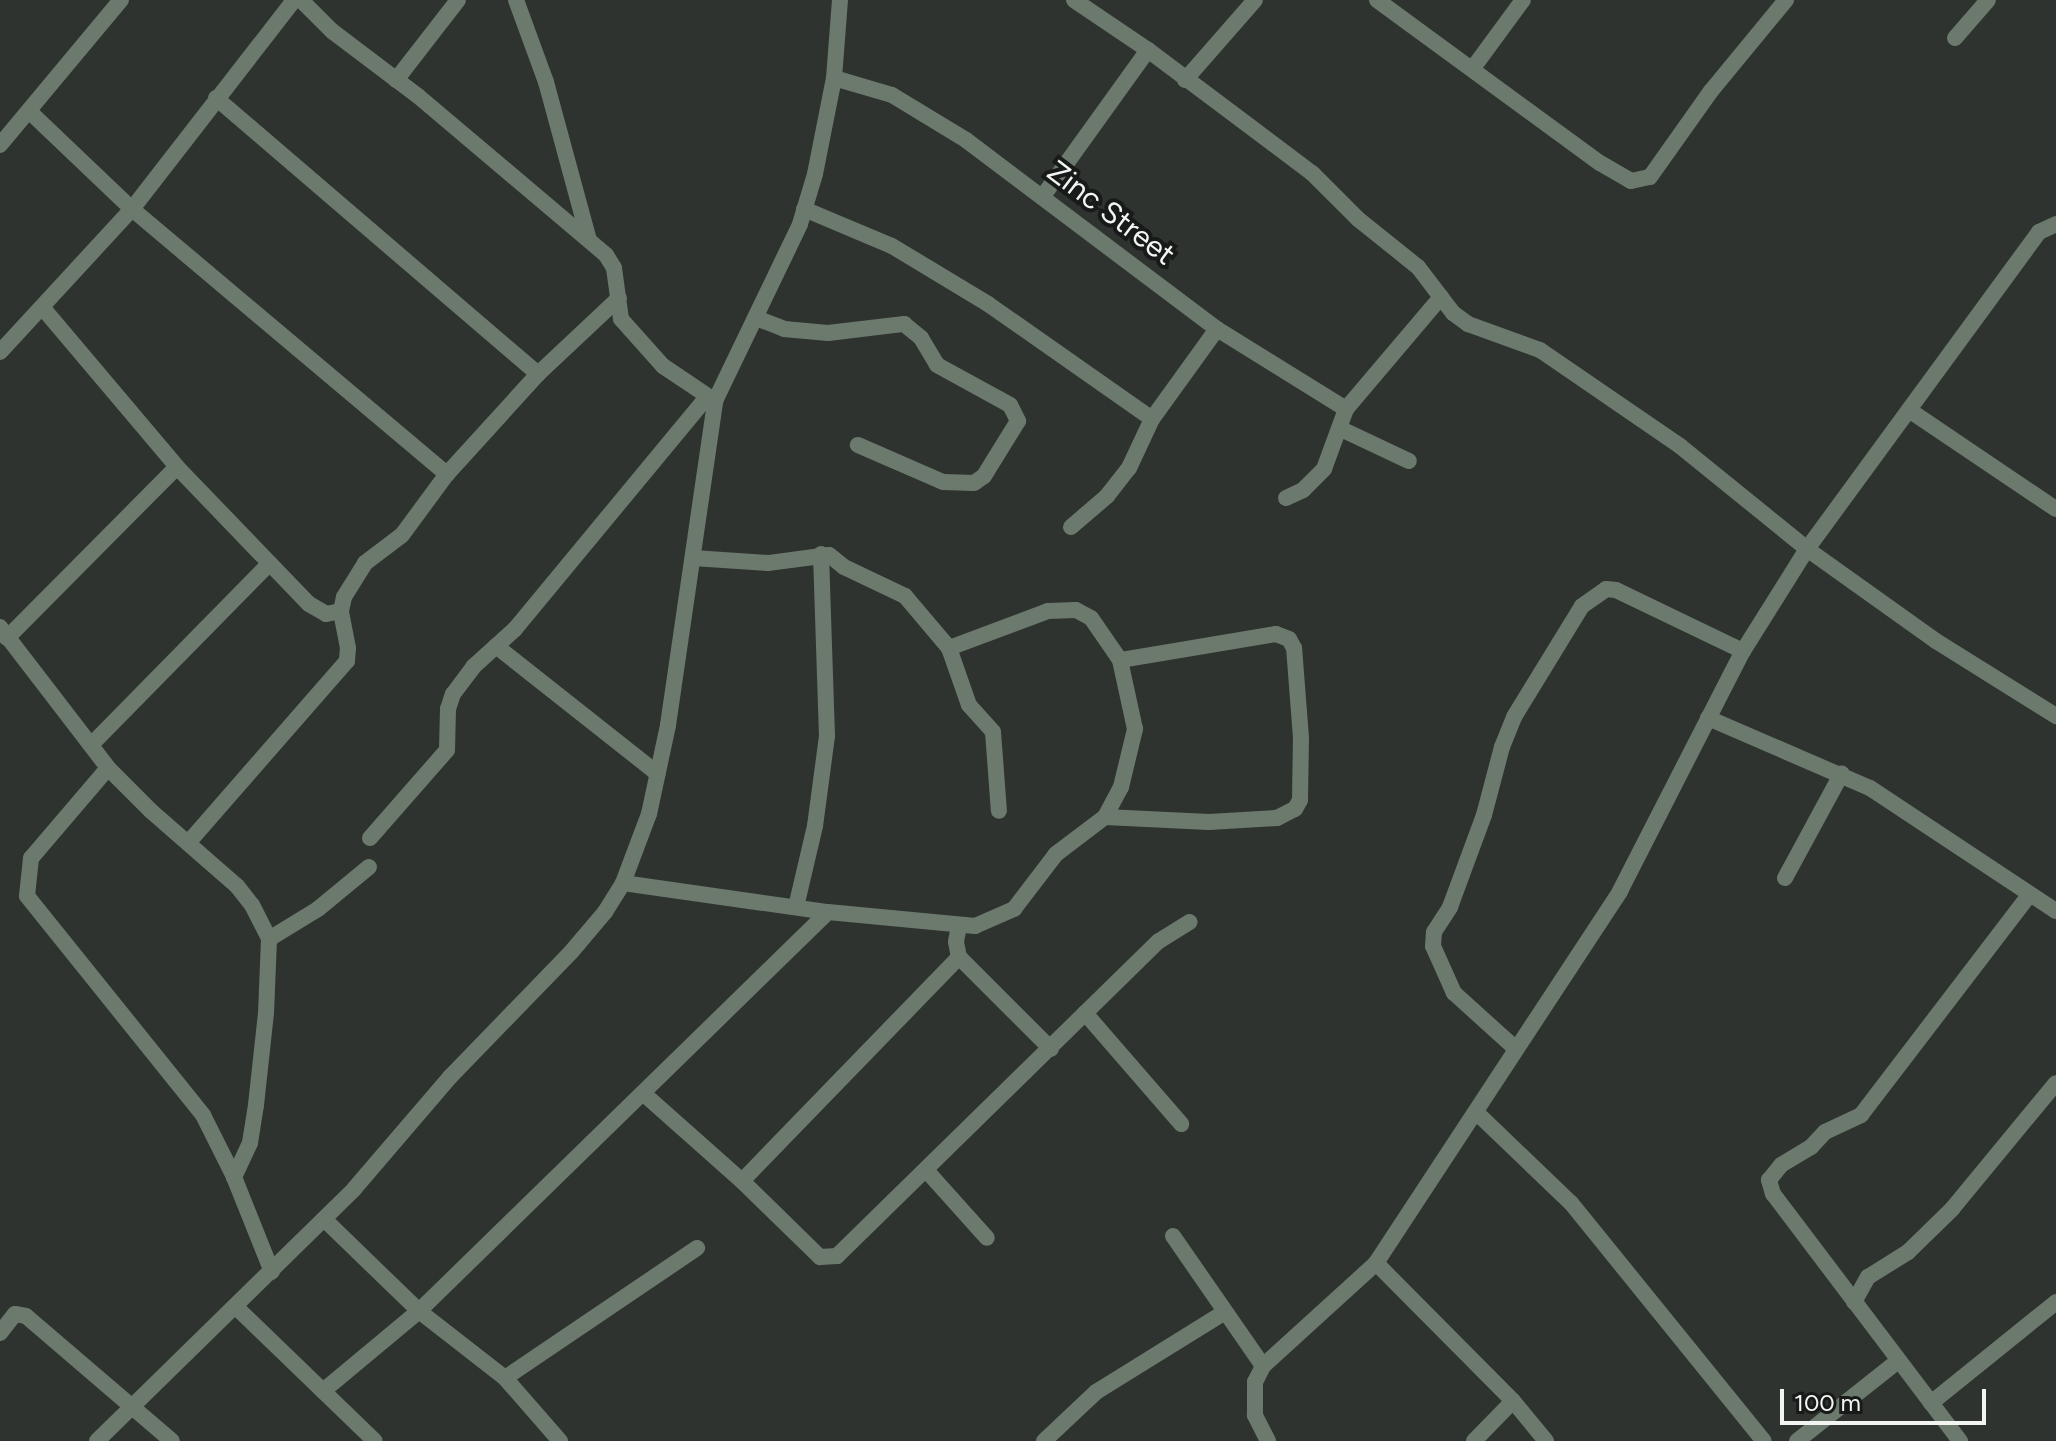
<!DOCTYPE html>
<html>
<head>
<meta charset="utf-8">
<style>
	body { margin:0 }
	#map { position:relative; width:2056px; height:1441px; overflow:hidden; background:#2f332f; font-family:Figtree,sans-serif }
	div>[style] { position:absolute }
	.minor>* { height:16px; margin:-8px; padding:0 8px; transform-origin:8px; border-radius:8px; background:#6c7a6e }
	.tertiary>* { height:16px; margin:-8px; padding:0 8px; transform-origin:8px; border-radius:8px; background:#6c7a6e }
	span { translate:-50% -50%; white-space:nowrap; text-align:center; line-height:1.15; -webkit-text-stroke:8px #181a19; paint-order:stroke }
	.street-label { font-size:30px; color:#f2f5f2 }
	.scale { position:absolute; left:1780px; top:1389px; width:206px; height:36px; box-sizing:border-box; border:4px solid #f2f5f2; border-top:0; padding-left:10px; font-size:24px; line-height:28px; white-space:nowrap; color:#f2f5f2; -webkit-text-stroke:6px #181a19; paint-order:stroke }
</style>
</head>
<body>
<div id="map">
	<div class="minor">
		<i style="left:301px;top:0;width:44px;rotate:45deg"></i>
		<i style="left:332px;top:31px;width:108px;rotate:37.1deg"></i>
		<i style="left:418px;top:96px;width:246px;rotate:40.2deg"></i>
		<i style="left:606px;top:255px;width:15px;rotate:58deg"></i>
		<i style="left:614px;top:268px;width:51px;rotate:82.2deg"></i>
		<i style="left:621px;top:319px;width:63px;rotate:48.2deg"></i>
		<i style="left:663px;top:366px;width:63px;rotate:33.9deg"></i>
		<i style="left:516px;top:0;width:87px;rotate:69.9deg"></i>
		<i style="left:546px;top:82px;width:164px;rotate:74.8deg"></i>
		<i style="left:1074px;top:0;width:89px;rotate:34deg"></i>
		<i style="left:1148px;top:50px;width:205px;rotate:36.9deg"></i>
		<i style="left:1312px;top:173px;width:65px;rotate:45deg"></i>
		<i style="left:1358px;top:219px;width:77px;rotate:38.7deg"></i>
		<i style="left:1418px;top:267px;width:58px;rotate:52.7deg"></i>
		<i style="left:1453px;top:313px;width:19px;rotate:36deg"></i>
		<i style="left:1468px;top:324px;width:77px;rotate:19.9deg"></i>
		<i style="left:1540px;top:350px;width:170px;rotate:34.4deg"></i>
		<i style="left:1680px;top:446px;width:164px;rotate:39deg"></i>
		<i style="left:1807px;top:549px;width:158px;rotate:35.5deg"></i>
		<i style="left:1936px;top:641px;width:142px;rotate:32deg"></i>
		<i style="left:1377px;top:0;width:276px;rotate:36.2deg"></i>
		<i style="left:1600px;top:163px;width:36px;rotate:30deg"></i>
		<i style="left:1631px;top:181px;width:19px;rotate:-12deg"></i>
		<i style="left:1650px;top:177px;width:105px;rotate:-54.7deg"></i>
		<i style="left:1711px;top:91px;width:118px;rotate:-50.5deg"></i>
		<i style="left:1955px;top:38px;width:50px;rotate:-49deg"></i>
		<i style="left:1473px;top:68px;width:84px;rotate:-53.7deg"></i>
		<i style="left:834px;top:78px;width:60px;rotate:16.3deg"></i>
		<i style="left:892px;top:95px;width:87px;rotate:31.3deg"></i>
		<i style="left:966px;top:140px;width:314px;rotate:37deg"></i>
		<i style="left:1217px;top:329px;width:152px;rotate:31.8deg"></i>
		<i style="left:396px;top:80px;width:101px;rotate:-52.2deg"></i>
		<i style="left:1185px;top:80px;width:106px;rotate:-48.8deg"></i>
		<i style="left:216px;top:98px;width:424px;rotate:40.6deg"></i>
		<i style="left:30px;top:112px;width:141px;rotate:43.6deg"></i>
		<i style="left:132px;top:209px;width:412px;rotate:40.1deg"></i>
		<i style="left:0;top:145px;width:189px;rotate:-50.2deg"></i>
		<i style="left:1043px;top:196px;width:180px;rotate:-54.3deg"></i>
		<i style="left:804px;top:209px;width:95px;rotate:22.8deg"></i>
		<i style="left:892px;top:246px;width:112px;rotate:31.1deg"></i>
		<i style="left:988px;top:304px;width:200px;rotate:35deg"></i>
		<i style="left:1152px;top:419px;width:111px;rotate:-54.2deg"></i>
		<i style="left:42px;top:307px;width:209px;rotate:49.8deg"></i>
		<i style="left:756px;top:318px;width:30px;rotate:21deg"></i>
		<i style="left:784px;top:329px;width:44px;rotate:5.2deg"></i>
		<i style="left:828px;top:333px;width:77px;rotate:-6.8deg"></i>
		<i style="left:904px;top:324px;width:22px;rotate:39deg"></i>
		<i style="left:921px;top:338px;width:31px;rotate:59deg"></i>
		<i style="left:937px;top:365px;width:83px;rotate:28.7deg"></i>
		<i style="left:1010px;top:405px;width:18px;rotate:63deg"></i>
		<i style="left:1018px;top:421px;width:65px;rotate:121.7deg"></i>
		<i style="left:984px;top:476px;width:12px;rotate:145deg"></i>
		<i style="left:974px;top:483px;width:31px;rotate:-178deg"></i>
		<i style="left:943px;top:482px;width:93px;rotate:-156.5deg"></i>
		<i style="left:0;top:352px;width:195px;rotate:-47.3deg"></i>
		<i style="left:132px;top:209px;width:264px;rotate:-52.2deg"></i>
		<i style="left:1909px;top:410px;width:177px;rotate:34deg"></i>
		<i style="left:1341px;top:429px;width:75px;rotate:25.2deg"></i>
		<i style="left:1286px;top:498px;width:19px;rotate:-25deg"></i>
		<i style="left:1303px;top:490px;width:30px;rotate:-45deg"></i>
		<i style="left:1324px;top:469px;width:64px;rotate:-69.9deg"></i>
		<i style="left:1346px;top:409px;width:147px;rotate:-49.7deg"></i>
		<i style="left:1071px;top:527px;width:48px;rotate:-40.7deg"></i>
		<i style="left:1107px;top:496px;width:36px;rotate:-52deg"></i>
		<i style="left:1129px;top:468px;width:54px;rotate:-64.9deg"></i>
		<i style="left:0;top:627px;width:178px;rotate:52.5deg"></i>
		<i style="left:108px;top:768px;width:61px;rotate:45deg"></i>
		<i style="left:151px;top:811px;width:114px;rotate:41.1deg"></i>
		<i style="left:237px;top:886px;width:24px;rotate:52deg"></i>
		<i style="left:252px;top:905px;width:38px;rotate:63deg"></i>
		<i style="left:269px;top:939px;width:74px;rotate:92.3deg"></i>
		<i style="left:266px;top:1013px;width:93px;rotate:96.2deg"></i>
		<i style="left:256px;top:1105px;width:38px;rotate:99deg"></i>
		<i style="left:250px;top:1143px;width:38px;rotate:115deg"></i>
		<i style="left:7px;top:638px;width:241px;rotate:-45.2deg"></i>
		<i style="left:177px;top:467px;width:190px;rotate:46.1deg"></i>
		<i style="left:309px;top:604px;width:20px;rotate:30deg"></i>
		<i style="left:326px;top:614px;width:15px;rotate:-11deg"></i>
		<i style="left:496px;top:646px;width:206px;rotate:38.3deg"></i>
		<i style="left:949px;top:648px;width:60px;rotate:70.7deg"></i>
		<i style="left:969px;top:705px;width:36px;rotate:48deg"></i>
		<i style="left:993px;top:732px;width:79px;rotate:85.7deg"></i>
		<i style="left:1708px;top:718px;width:176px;rotate:23.4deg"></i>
		<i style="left:1870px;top:788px;width:223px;rotate:33.5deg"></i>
		<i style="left:91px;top:745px;width:255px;rotate:-45.5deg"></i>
		<i style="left:108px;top:768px;width:118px;rotate:130.5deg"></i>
		<i style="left:31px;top:858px;width:38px;rotate:96deg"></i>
		<i style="left:27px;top:896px;width:281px;rotate:51.2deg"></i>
		<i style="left:203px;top:1115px;width:69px;rotate:63.4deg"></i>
		<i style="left:234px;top:1177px;width:102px;rotate:68.2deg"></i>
		<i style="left:1105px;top:817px;width:104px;rotate:2.8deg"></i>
		<i style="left:1209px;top:822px;width:68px;rotate:-3.4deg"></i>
		<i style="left:1277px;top:818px;width:20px;rotate:-27deg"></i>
		<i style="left:1295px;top:809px;width:10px;rotate:-61deg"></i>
		<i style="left:1300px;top:800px;width:62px;rotate:-89.1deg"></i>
		<i style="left:1301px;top:738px;width:90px;rotate:-94.4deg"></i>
		<i style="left:1294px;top:648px;width:10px;rotate:-119deg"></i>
		<i style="left:1289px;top:639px;width:14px;rotate:-159deg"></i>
		<i style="left:1276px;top:634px;width:158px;rotate:170.5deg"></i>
		<i style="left:370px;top:838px;width:117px;rotate:-48.8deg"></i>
		<i style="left:447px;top:750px;width:41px;rotate:-88.6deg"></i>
		<i style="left:448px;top:709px;width:16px;rotate:-72deg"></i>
		<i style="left:453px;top:694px;width:34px;rotate:-53deg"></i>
		<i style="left:473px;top:667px;width:57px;rotate:-42.1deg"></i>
		<i style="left:515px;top:629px;width:301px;rotate:-50.4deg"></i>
		<i style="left:188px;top:843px;width:242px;rotate:-48.9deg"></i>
		<i style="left:347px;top:661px;width:13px;rotate:-86deg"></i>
		<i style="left:348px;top:648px;width:38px;rotate:-101deg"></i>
		<i style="left:341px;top:611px;width:14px;rotate:-78deg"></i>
		<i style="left:344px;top:597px;width:40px;rotate:-58deg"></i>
		<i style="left:365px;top:563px;width:46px;rotate:-37.1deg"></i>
		<i style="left:402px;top:535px;width:76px;rotate:-53.6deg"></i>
		<i style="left:447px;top:474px;width:135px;rotate:-47.7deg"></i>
		<i style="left:538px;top:374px;width:111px;rotate:-43.2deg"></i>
		<i style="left:1785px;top:878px;width:119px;rotate:-61.5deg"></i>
		<i style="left:623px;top:883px;width:207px;rotate:8.1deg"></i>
		<i style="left:828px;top:912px;width:148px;rotate:5.4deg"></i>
		<i style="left:975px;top:926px;width:43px;rotate:-23.6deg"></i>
		<i style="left:1014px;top:909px;width:69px;rotate:-52.6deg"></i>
		<i style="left:1056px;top:854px;width:61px;rotate:-37.1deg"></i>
		<i style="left:1105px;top:817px;width:34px;rotate:-62deg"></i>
		<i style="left:1121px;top:787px;width:60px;rotate:-76.4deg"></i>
		<i style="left:1135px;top:729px;width:71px;rotate:-102.3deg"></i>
		<i style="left:1120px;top:660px;width:51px;rotate:-124.6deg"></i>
		<i style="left:1091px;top:618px;width:17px;rotate:-152deg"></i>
		<i style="left:1076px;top:610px;width:28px;rotate:178deg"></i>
		<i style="left:1048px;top:611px;width:106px;rotate:159.5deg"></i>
		<i style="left:949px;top:648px;width:68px;rotate:-130.2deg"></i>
		<i style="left:905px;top:596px;width:68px;rotate:-154.6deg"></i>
		<i style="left:844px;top:567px;width:19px;rotate:-141deg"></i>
		<i style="left:829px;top:555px;width:62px;rotate:172.5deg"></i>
		<i style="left:768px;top:563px;width:75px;rotate:-176.2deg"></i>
		<i style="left:796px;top:907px;width:83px;rotate:-76.8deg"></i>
		<i style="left:815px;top:826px;width:91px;rotate:-82.4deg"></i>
		<i style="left:827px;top:736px;width:182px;rotate:-91.9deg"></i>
		<i style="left:959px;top:926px;width:16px;rotate:101deg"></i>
		<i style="left:956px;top:942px;width:15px;rotate:79deg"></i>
		<i style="left:959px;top:957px;width:130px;rotate:45deg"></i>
		<i style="left:269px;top:939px;width:57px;rotate:-31.5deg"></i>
		<i style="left:318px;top:909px;width:66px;rotate:-39.5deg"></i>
		<i style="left:1085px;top:1013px;width:147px;rotate:49.1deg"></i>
		<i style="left:1516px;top:1049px;width:84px;rotate:-137.9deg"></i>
		<i style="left:1454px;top:993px;width:51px;rotate:-114.1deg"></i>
		<i style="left:1433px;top:946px;width:14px;rotate:-86deg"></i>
		<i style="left:1434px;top:932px;width:30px;rotate:-57deg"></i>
		<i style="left:1450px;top:907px;width:98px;rotate:-69.7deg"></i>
		<i style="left:1484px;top:815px;width:70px;rotate:-75.2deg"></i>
		<i style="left:1502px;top:747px;width:32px;rotate:-68deg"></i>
		<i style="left:1514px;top:717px;width:130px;rotate:-58.5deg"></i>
		<i style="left:1582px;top:606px;width:29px;rotate:-35deg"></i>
		<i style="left:1606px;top:589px;width:10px;rotate:6deg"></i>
		<i style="left:1616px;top:590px;width:141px;rotate:25.7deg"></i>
		<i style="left:644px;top:1094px;width:131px;rotate:41.6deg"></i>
		<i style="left:742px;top:1181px;width:109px;rotate:44.3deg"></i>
		<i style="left:820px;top:1257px;width:17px;rotate:-3deg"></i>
		<i style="left:837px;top:1256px;width:450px;rotate:-44.4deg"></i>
		<i style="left:1159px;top:941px;width:36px;rotate:-32deg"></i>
		<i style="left:1477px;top:1113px;width:130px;rotate:43.8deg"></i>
		<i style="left:1571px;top:1203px;width:306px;rotate:51deg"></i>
		<i style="left:926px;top:1170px;width:91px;rotate:48.1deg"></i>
		<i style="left:742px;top:1181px;width:312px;rotate:-45.9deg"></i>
		<i style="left:324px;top:1219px;width:132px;rotate:44.1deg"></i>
		<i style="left:419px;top:1311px;width:109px;rotate:37.9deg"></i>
		<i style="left:505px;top:1378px;width:84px;rotate:48.9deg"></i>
		<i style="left:1173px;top:1236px;width:158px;rotate:55.3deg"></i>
		<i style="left:1376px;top:1263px;width:194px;rotate:45.2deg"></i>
		<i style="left:1513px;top:1401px;width:56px;rotate:134.3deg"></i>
		<i style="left:1854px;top:1302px;width:29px;rotate:-61deg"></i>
		<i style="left:1868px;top:1277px;width:47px;rotate:-32deg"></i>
		<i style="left:1908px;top:1252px;width:62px;rotate:-44.3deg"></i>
		<i style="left:1952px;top:1209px;width:163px;rotate:-50.5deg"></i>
		<i style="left:235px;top:1306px;width:194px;rotate:44deg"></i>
		<i style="left:0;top:1333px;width:24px;rotate:-52deg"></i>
		<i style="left:15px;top:1314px;width:11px;rotate:10deg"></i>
		<i style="left:26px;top:1316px;width:192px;rotate:40.6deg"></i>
		<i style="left:505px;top:1378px;width:232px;rotate:-34.1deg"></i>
		<i style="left:323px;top:1391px;width:125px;rotate:-39.8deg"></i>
		<i style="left:419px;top:1311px;width:571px;rotate:-44.29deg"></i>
		<i style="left:1513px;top:1401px;width:52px;rotate:50.5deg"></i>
		<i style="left:1931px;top:1403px;width:161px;rotate:-38.9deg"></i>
		<i style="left:1044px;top:1441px;width:71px;rotate:-43.3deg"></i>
		<i style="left:1096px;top:1392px;width:152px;rotate:-31.8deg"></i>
		<i style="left:1268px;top:1441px;width:29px;rotate:-117deg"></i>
		<i style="left:1255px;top:1415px;width:33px;rotate:-90deg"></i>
		<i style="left:1255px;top:1382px;width:18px;rotate:-63deg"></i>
		<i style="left:1263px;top:1366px;width:153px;rotate:-42.3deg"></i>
		<i style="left:1376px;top:1263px;width:445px;rotate:-56.7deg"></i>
		<i style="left:1620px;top:891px;width:270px;rotate:-62.9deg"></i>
		<i style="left:1743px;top:651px;width:120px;rotate:-57.9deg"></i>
		<i style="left:1807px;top:549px;width:393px;rotate:-53.8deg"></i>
		<i style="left:2039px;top:232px;width:19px;rotate:-25deg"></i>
		<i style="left:1797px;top:1441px;width:129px;rotate:-38.4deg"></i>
		<i style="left:1960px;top:1441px;width:310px;rotate:-127.1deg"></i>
		<i style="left:1773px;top:1194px;width:15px;rotate:-106deg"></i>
		<i style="left:1769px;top:1180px;width:19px;rotate:-51deg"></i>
		<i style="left:1781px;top:1165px;width:35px;rotate:-31deg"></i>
		<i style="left:1811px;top:1147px;width:21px;rotate:-47deg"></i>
		<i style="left:1825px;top:1132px;width:40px;rotate:-25deg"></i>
		<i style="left:1861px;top:1115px;width:278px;rotate:-52.6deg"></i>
	</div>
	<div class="tertiary">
		<i style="left:97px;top:1441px;width:360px;rotate:-44.4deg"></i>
		<i style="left:354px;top:1189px;width:148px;rotate:-49.4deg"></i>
		<i style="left:450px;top:1077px;width:175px;rotate:-45.9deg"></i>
		<i style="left:572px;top:951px;width:51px;rotate:-49.8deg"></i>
		<i style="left:605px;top:912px;width:34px;rotate:-58deg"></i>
		<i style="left:623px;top:883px;width:74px;rotate:-69.4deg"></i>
		<i style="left:649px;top:814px;width:91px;rotate:-77.9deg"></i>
		<i style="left:668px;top:725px;width:327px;rotate:-81.7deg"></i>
		<i style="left:715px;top:401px;width:196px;rotate:-64.3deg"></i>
		<i style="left:800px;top:224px;width:52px;rotate:-73.3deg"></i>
		<i style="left:815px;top:174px;width:98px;rotate:-78.8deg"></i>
		<i style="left:834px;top:78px;width:78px;rotate:-85.6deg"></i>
	</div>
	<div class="street-label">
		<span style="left:1111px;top:213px;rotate:37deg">Zinc Street</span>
	</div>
	<div class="scale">100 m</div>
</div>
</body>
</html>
